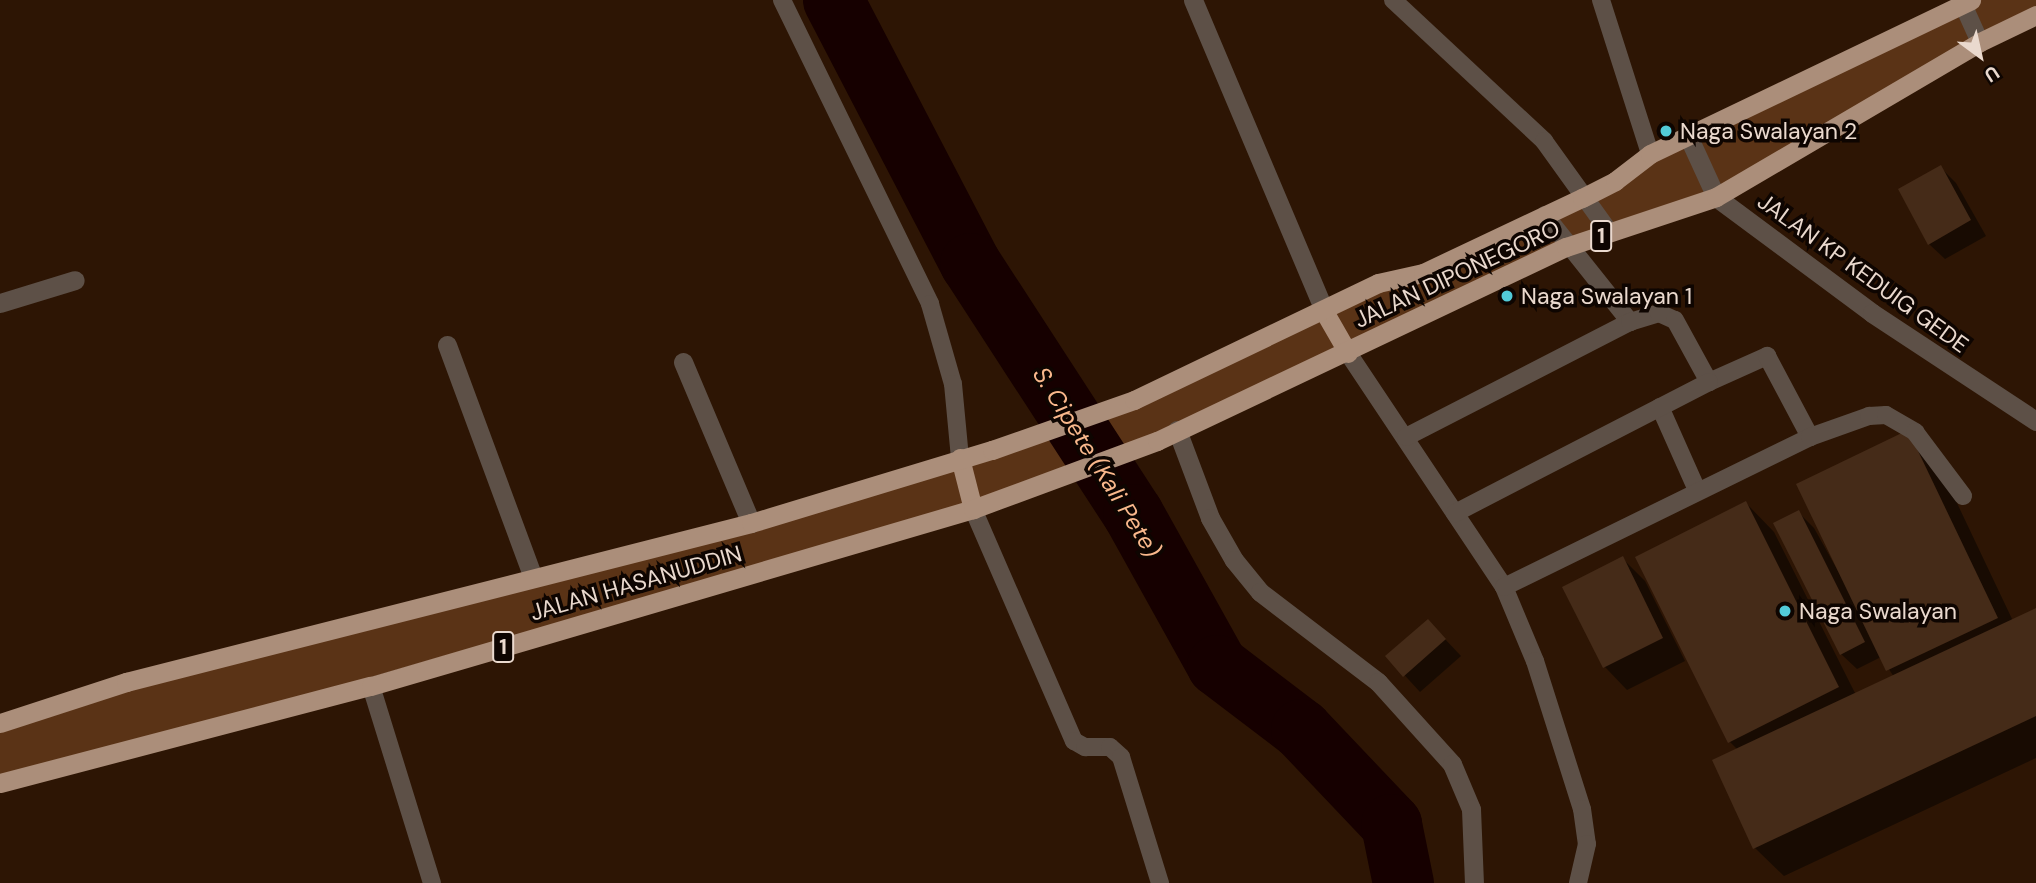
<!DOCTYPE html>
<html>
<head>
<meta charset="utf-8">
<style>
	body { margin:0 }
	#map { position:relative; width:2036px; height:883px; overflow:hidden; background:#2d1504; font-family:"DM Sans",sans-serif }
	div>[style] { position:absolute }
	.green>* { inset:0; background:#5a3316 }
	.shadow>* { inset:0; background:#0007 }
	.river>* { height:61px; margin:-30.5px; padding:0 30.5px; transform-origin:30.5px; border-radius:30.5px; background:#160000 }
	.building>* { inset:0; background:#452b18 }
	.service>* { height:18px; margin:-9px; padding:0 9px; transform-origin:9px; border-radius:9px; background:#5d5047 }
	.minor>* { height:19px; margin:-9.5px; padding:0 9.5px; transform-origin:9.5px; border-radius:9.5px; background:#5d5047 }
	.trunk>* { height:19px; margin:-9.5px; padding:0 9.5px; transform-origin:9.5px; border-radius:9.5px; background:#ab8e7a }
	.dots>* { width:19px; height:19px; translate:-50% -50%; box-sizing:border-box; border:4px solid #0e0501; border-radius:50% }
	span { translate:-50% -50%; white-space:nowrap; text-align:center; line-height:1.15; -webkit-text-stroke:7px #0e0501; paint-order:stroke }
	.shield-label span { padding:2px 5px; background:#0e0501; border:2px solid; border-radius:5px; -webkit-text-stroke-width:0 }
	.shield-label { font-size:21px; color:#ead9ce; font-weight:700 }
	.poi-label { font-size:23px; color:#ead9ce }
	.left { translate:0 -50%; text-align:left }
	.street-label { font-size:23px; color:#ead9ce }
	.water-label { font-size:24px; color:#f9b88c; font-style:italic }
	.north { position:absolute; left:1945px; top:21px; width:70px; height:70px; -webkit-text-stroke:5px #0e0501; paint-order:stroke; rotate:147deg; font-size:19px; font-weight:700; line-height:28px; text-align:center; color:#ead9ce }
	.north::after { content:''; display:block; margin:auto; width:24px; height:32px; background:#ead9ce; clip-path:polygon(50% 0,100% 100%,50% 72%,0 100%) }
</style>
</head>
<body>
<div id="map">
	<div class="green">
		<i style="clip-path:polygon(1971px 0,2036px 0,2036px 15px,1716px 197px,1610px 233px,1348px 353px,1001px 497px,0 783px,0 723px,992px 450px,1423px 273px)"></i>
	</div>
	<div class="shadow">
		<i style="clip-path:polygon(1940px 167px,1956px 183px,1986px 236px,1945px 259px,1929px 244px)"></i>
		<i style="clip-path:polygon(1908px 432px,1937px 461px,2013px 621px,2036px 610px,2036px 758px,1784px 876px,1755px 848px,1738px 750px,1730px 742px,1746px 503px,1774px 532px,1856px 695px,1894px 677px,1881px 657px,1857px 669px,1841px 654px,1798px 512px,1814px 528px,1847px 587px)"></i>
		<i style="clip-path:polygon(1622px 558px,1645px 581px,1685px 661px,1627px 690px,1605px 667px)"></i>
		<i style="clip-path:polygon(1443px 637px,1461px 656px,1420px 692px,1387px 656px)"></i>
	</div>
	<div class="river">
		<i style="left:833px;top:0;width:297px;rotate:62.5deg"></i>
		<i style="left:970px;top:263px;width:299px;rotate:57deg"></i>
		<i style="left:1133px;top:514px;width:173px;rotate:60.9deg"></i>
		<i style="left:1217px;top:665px;width:106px;rotate:37.3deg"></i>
		<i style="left:1301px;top:729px;width:131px;rotate:46.5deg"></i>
		<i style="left:1391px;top:824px;width:60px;rotate:78.5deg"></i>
	</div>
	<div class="building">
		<i style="clip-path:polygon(1941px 165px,1971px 220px,1928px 245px,1898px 189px)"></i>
		<i style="clip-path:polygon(1908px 430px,1998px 618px,1886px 671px,1796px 484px)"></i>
		<i style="clip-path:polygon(1746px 501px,1839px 687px,1728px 743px,1635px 557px)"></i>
		<i style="clip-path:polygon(1799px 510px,1865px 642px,1840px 655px,1773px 523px)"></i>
		<i style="clip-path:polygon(1623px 556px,1663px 638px,1603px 668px,1562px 587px)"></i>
		<i style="clip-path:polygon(2036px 608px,2036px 716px,1753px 849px,1712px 760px)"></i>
		<i style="clip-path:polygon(1428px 619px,1446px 639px,1403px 677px,1385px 656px)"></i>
	</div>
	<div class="service">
		<i style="left:782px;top:0;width:338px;rotate:64deg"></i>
		<i style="left:930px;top:304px;width:83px;rotate:74deg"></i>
		<i style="left:953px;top:384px;width:74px;rotate:84.6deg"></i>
		<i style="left:1393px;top:0;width:207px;rotate:43deg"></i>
		<i style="left:1544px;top:141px;width:113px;rotate:54.3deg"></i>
		<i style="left:1601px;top:0;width:162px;rotate:72.3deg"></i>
		<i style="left:1961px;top:0;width:46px;rotate:65.7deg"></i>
		<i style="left:1545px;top:215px;width:137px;rotate:51.5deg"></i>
		<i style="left:1348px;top:353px;width:281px;rotate:56.3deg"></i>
		<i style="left:1504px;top:587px;width:80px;rotate:67.3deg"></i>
		<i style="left:1535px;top:661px;width:155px;rotate:72.4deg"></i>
		<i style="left:1582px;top:809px;width:35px;rotate:82deg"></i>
		<i style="left:1587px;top:844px;width:40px;rotate:103deg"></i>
		<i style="left:1709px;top:382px;width:64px;rotate:-24.1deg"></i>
		<i style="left:1767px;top:356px;width:92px;rotate:62deg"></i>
		<i style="left:1660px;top:407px;width:91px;rotate:66deg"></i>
		<i style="left:1406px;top:437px;width:252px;rotate:-27.2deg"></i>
		<i style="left:1630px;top:322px;width:30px;rotate:-17deg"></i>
		<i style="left:1659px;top:313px;width:17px;rotate:24deg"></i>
		<i style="left:1675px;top:320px;width:71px;rotate:61.3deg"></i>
		<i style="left:1709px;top:382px;width:286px;rotate:152.7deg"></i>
		<i style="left:973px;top:509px;width:253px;rotate:66.5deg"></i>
		<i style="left:1074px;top:741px;width:13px;rotate:29deg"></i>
		<i style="left:1085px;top:747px;width:25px"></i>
		<i style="left:1110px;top:747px;width:15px;rotate:42deg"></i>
		<i style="left:1121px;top:757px;width:132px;rotate:72.8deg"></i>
		<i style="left:1504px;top:587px;width:341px;rotate:-26.1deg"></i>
		<i style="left:1810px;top:437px;width:63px;rotate:-19.6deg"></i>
		<i style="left:1869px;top:416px;width:17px;rotate:-3deg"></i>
		<i style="left:1886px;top:415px;width:34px;rotate:30deg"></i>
		<i style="left:1915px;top:432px;width:80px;rotate:53.1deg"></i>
		<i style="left:371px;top:686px;width:206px;rotate:72.8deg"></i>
	</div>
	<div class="minor">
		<i style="left:1193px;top:0;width:340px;rotate:67.1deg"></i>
		<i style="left:1689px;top:138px;width:65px;rotate:65.4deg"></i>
		<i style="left:1716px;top:197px;width:194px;rotate:36.6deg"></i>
		<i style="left:1872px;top:313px;width:196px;rotate:33.4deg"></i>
		<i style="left:0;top:303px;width:78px;rotate:-17deg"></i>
		<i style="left:447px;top:345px;width:247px;rotate:69.7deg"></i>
		<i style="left:683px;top:362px;width:175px;rotate:67.1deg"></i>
		<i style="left:1177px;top:430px;width:94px;rotate:69.4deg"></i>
		<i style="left:1210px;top:518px;width:48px;rotate:60.3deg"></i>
		<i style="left:1234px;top:560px;width:41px;rotate:50.9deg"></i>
		<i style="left:1260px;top:592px;width:148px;rotate:37.3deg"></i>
		<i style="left:1378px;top:682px;width:110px;rotate:47.9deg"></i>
		<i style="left:1452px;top:764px;width:49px;rotate:67.1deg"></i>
		<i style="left:1471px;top:809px;width:74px;rotate:87.7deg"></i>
	</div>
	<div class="trunk">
		<i style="left:1325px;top:313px;width:46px;rotate:60.1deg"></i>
		<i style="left:960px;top:458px;width:53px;rotate:75.7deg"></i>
		<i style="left:0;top:723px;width:133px;rotate:-18deg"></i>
		<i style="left:126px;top:682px;width:645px;rotate:-14.27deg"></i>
		<i style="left:751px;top:523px;width:252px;rotate:-16.9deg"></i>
		<i style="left:992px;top:450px;width:151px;rotate:-19.4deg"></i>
		<i style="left:1134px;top:400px;width:271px;rotate:-25.6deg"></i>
		<i style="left:1378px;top:283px;width:46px;rotate:-12.5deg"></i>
		<i style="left:1423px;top:273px;width:176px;rotate:-25.3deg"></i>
		<i style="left:1582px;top:198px;width:37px;rotate:-27deg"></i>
		<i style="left:1615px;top:181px;width:44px;rotate:-37.6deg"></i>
		<i style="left:1650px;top:154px;width:356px;rotate:-25.6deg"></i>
		<i style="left:0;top:783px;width:383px;rotate:-14.7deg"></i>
		<i style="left:371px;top:686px;width:627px;rotate:-16.38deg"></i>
		<i style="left:973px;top:509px;width:196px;rotate:-20.3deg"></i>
		<i style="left:1157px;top:441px;width:453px;rotate:-25.4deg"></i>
		<i style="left:1566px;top:247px;width:158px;rotate:-18.4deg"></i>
		<i style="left:1716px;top:197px;width:306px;rotate:-30.4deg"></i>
		<i style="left:1980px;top:42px;width:62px;rotate:-25.7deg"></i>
	</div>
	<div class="dots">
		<i style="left:1666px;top:131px;background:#52cbd8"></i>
		<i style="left:1507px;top:296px;background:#52cbd8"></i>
		<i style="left:1785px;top:611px;background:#52cbd8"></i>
	</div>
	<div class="shield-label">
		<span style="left:1601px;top:236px">1</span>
		<span style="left:503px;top:647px">1</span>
	</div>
	<div class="poi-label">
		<span class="left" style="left:1680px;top:131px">Naga Swalayan 2</span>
		<span class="left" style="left:1521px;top:296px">Naga Swalayan 1</span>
		<span class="left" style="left:1799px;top:611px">Naga Swalayan</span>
	</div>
	<div class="street-label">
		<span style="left:1863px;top:273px;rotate:36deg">JALAN KP KEDUIG GEDE</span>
		<span style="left:1457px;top:274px;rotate:-25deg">JALAN DIPONEGORO</span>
		<span style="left:636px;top:583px;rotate:-16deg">JALAN HASANUDDIN</span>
	</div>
	<div class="water-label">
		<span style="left:1097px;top:462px;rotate:58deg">S. Cipete (Kali Pete)</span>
	</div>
	<div class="north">U</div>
</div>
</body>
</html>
